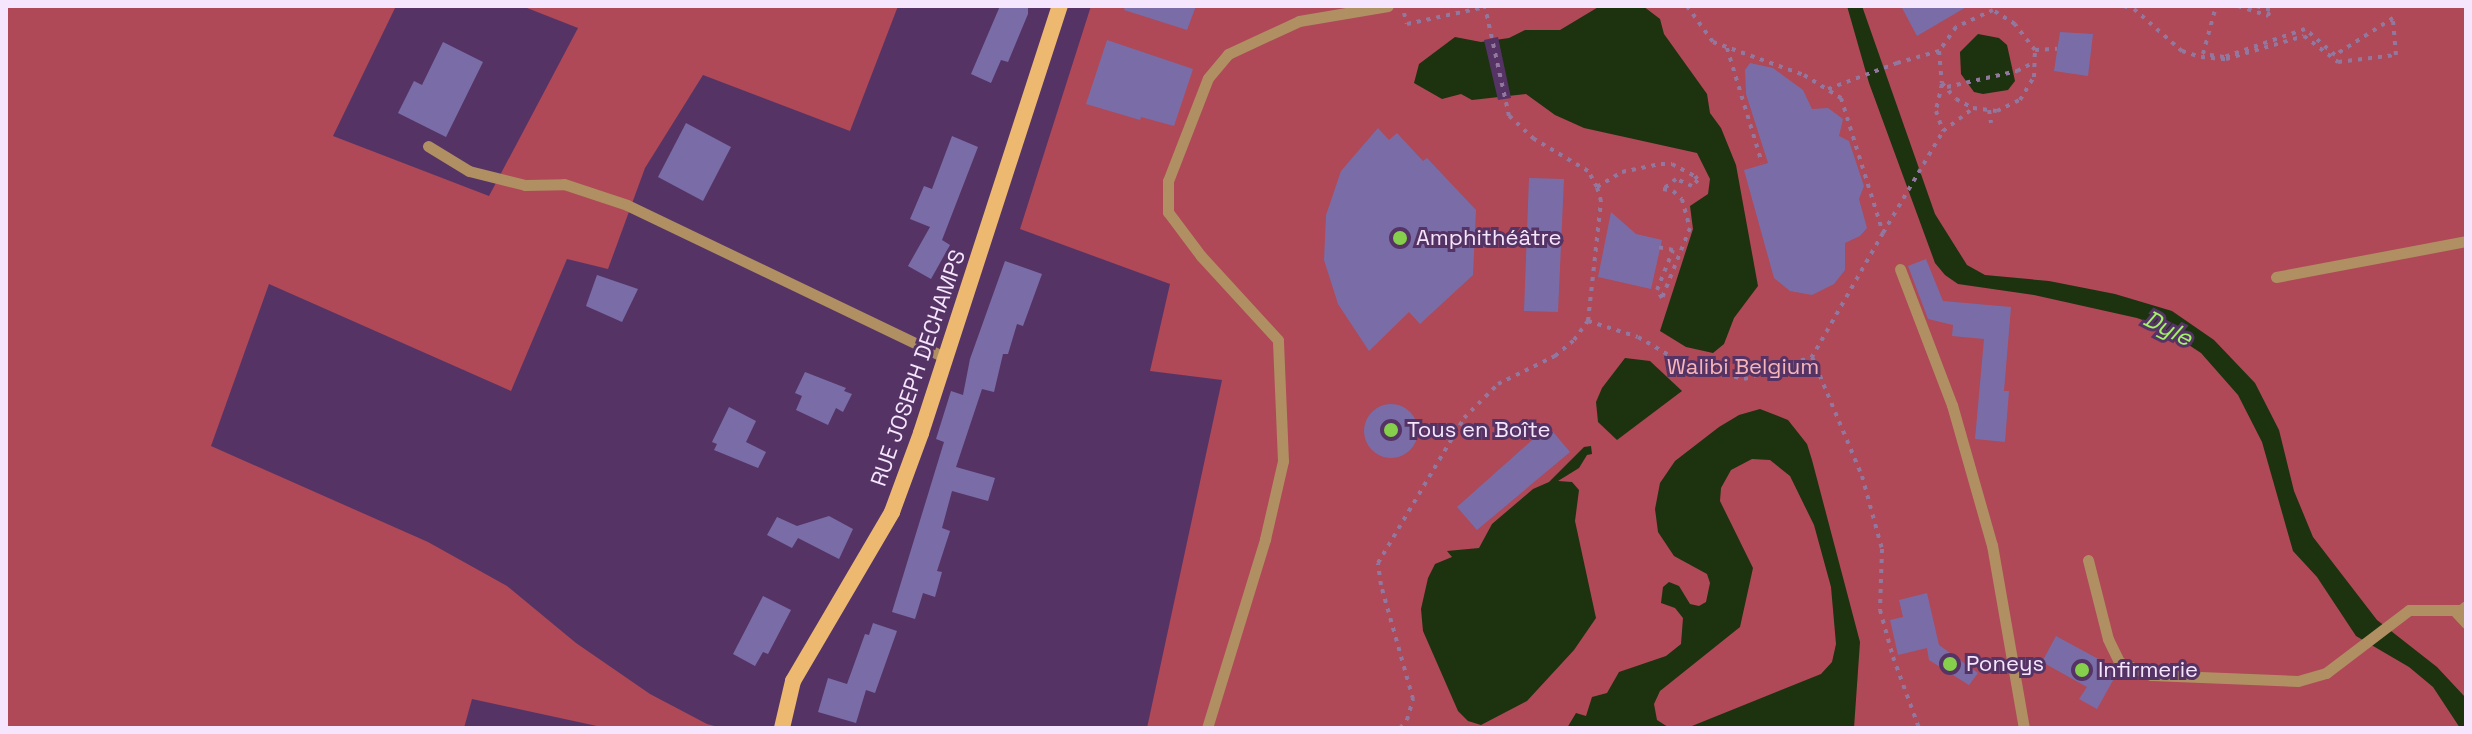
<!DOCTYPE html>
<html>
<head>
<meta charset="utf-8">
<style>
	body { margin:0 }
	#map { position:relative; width:2472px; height:734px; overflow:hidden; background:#553465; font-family:"Space Grotesk",sans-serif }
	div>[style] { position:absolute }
	.green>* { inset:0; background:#af4857 }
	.water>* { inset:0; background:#1d320e }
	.pier>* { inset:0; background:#553465 }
	.building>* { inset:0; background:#7a6da7 }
	.round { border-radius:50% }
	.path>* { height:4px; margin-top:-2px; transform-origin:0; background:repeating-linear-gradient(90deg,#92789f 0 4px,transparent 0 10px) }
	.lane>* { height:11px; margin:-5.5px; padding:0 5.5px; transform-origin:5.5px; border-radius:5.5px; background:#b08f63 }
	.secondary>* { height:16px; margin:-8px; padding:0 8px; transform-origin:8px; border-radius:8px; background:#edb86f }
	.dots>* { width:22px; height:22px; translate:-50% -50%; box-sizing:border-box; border:4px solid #553465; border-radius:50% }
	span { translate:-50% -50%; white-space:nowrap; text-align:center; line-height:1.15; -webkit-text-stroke:6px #553465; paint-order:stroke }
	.poi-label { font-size:22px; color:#f5e6fd }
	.left { translate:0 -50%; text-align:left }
	.park-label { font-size:22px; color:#f7b5ba }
	.street-label { font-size:22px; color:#f5e6fd }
	.water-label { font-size:24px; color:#a2f367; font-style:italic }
	.frame { position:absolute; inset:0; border:8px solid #f5e6fd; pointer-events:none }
</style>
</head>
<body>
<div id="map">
	<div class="green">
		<i style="clip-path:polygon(6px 6px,396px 6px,333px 136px,489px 196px,578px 28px,522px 6px,898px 6px,850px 131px,703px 75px,645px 168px,608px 269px,567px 259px,511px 391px,269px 284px,211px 446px,428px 542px,507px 586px,576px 643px,650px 694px,707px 724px,722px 728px,606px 728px,472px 699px,464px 728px,6px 728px)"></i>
		<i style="clip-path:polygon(1091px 6px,2466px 6px,2466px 728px,1147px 728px,1222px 380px,1150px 371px,1170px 284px,1020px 229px)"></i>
	</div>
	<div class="water">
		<i style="clip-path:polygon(1600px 6px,1643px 6px,1660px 19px,1664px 34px,1707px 94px,1710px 113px,1721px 128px,1736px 165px,1758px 286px,1734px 318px,1724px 344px,1713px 353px,1686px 347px,1660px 331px,1693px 229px,1690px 206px,1708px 194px,1710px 179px,1697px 153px,1584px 128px,1555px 115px,1526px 94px,1472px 100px,1461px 94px,1442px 99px,1414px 83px,1419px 64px,1455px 37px,1481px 42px,1509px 38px,1525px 30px,1560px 30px)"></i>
		<i style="clip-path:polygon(1847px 6px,1862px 6px,1935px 214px,1967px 265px,1985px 275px,2049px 281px,2115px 294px,2172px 311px,2214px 340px,2255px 383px,2279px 430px,2294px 491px,2313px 537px,2377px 620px,2437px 667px,2465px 697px,2466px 728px,2460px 728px,2433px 687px,2409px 667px,2356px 636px,2317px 577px,2293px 551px,2262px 442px,2238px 395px,2201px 353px,2160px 326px,2137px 318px,2034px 295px,1958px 284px,1945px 275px,1935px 263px,1869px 83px)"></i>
		<i style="clip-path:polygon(1978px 34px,1999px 38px,2007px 45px,2015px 81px,2008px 90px,1983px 94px,1974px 92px,1961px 74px,1960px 52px)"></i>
		<i style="clip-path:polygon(1625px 358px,1650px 361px,1682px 391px,1617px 440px,1598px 422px,1596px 402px,1602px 388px)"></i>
		<i style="clip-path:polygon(1760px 409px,1788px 420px,1807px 444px,1812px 460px,1860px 642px,1854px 728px,1687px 728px,1821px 674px,1832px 662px,1836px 644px,1831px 587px,1814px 525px,1790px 476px,1770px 460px,1752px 459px,1731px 470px,1721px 488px,1720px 501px,1753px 568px,1740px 627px,1660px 691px,1654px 704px,1657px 720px,1668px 727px,1686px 728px,1567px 728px,1576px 713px,1586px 716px,1592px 697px,1607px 693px,1619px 672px,1666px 656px,1681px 644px,1683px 618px,1675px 608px,1661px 603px,1663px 587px,1669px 582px,1679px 586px,1690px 604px,1699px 606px,1706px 602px,1710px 583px,1707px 574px,1674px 556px,1658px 532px,1655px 509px,1660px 483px,1675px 461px,1719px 427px,1739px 415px)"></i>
		<i style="clip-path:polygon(1591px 446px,1592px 454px,1587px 455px,1579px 468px,1558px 481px,1572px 482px,1579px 490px,1575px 521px,1596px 618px,1574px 650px,1527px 701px,1481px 725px,1468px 721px,1458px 711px,1423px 631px,1421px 609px,1428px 578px,1435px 564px,1452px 557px,1447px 551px,1479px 548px,1492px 524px,1533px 489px,1549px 482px,1584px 447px)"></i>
	</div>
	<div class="pier">
		<i style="clip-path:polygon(1498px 37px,1511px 98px,1498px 100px,1484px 40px)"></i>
	</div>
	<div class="building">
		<i style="clip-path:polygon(1000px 6px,1028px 6px,1028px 14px,1008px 62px,1001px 60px,991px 83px,971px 74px)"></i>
		<i style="clip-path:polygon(1125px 6px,1196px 6px,1187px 30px,1124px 10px)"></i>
		<i style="clip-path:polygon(1901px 6px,1968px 6px,1917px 36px)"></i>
		<i style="clip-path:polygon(2060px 32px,2093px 34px,2088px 76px,2054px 71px)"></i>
		<i style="clip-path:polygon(1107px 40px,1193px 69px,1174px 126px,1141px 117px,1140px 120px,1086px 104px)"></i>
		<i style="clip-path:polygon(443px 42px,483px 62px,446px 137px,398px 113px,414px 81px,422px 85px)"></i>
		<i style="clip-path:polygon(1750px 63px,1773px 68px,1803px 90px,1812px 109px,1828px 108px,1843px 119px,1839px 136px,1849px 141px,1864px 186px,1859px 199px,1867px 228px,1860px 236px,1845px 243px,1845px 270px,1834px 284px,1812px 295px,1790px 291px,1774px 278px,1744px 170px,1768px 163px,1746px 94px,1745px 70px)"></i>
		<i style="clip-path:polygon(686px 123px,731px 147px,703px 201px,658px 177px)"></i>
		<i style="clip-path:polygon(1378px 128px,1389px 140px,1397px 133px,1423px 161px,1427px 158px,1476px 210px,1473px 275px,1420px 324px,1409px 312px,1369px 351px,1338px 304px,1324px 260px,1326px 215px,1341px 171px)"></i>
		<i style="clip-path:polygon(952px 136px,978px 147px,942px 240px,950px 245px,931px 279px,908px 266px,930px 227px,910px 219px,924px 186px,932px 189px)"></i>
		<i style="clip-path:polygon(1529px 178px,1564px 179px,1558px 312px,1524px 311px)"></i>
		<i style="clip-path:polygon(1611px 212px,1636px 234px,1662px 240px,1651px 289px,1598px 277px)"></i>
		<i style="clip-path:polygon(1926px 259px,1943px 301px,2011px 307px,2004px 391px,2009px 391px,2005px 442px,1975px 439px,1984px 339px,1952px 336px,1953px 325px,1928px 319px,1908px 266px)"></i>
		<i style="clip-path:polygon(1005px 261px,1042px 274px,1023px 326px,1017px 324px,1008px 354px,1003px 354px,994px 392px,982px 389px,956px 467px,995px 478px,988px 501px,952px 491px,942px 528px,950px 531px,937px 571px,942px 572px,935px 597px,923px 593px,915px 619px,892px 612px,944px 442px,936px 439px,951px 391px,963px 395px,970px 359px)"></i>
		<i style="clip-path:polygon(597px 275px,638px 289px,622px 322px,586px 306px)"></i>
		<i style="clip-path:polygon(805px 372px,846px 388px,844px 391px,852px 394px,843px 412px,836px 408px,828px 425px,796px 410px,802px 396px,795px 393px)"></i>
		<i class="round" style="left:1364px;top:404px;width:54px;height:54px"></i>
		<i style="clip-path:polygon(729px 407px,756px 421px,746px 442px,766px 452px,758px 468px,714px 450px,717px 444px,712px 442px)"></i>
		<i style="clip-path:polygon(1548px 426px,1570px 452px,1477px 530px,1457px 507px)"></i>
		<i style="clip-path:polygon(829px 516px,853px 529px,839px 559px,798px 538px,792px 548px,767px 535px,777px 517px,797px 526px)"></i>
		<i style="clip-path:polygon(1927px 593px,1939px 645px,1978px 673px,1969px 685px,1929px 660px,1927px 648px,1898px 655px,1890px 620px,1903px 617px,1899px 600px)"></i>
		<i style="clip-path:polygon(763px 596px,791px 610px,768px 654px,763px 652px,755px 666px,733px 654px)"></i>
		<i style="clip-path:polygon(873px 623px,897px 631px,875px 693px,866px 690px,856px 723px,818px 712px,828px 678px,847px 684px,865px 634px,869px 635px)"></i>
		<i style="clip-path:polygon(2056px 636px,2102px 661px,2099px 665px,2116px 675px,2097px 709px,2079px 699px,2087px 687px,2042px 662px)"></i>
	</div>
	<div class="path">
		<i style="left:1687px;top:6px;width:44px;rotate:54.2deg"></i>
		<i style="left:1713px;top:42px;width:97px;rotate:19.9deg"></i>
		<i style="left:1804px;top:75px;width:44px;rotate:31.9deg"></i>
		<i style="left:1841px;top:98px;width:141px;rotate:72.7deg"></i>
		<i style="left:1883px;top:233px;width:143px;rotate:119.8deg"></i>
		<i style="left:2124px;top:6px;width:10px;rotate:17deg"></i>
		<i style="left:2134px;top:9px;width:64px;rotate:41.2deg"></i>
		<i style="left:2182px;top:51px;width:20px;rotate:18deg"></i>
		<i style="left:2201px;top:57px;width:25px;rotate:5deg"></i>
		<i style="left:2226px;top:59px;width:81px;rotate:-16.4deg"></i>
		<i style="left:2304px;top:36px;width:43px;rotate:37.4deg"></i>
		<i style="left:2338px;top:62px;width:58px;rotate:-6.9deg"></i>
		<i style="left:2396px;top:55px;width:37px;rotate:-95deg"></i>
		<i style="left:2393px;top:18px;width:69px;rotate:147.5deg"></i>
		<i style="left:2335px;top:55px;width:40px;rotate:-139deg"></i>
		<i style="left:2305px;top:29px;width:86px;rotate:160.9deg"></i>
		<i style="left:2224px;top:57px;width:21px;rotate:-172deg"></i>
		<i style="left:2203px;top:54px;width:50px;rotate:-74.8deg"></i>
		<i style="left:2238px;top:6px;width:32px;rotate:18deg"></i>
		<i style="left:2268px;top:16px;width:6px;rotate:-72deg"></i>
		<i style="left:2270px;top:10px;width:15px;rotate:-164deg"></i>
		<i style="left:1404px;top:13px;width:11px;rotate:75deg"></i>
		<i style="left:1407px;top:24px;width:80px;rotate:-12.3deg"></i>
		<i style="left:1727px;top:48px;width:120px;rotate:73.1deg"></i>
		<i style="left:2035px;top:50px;width:22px;rotate:-3deg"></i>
		<i style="left:1942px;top:84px;width:28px;rotate:103deg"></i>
		<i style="left:1936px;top:111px;width:21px;rotate:71deg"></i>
		<i style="left:1947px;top:87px;width:72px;rotate:-12.9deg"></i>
		<i style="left:2017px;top:71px;width:20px;rotate:-27deg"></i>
		<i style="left:1828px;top:89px;width:74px;rotate:-20.6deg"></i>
		<i style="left:1897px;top:63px;width:44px;rotate:-15.9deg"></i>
		<i style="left:1989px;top:110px;width:13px;rotate:81deg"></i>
		<i style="left:1597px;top:187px;width:29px;rotate:-31deg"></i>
		<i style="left:1622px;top:172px;width:40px;rotate:-12deg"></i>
		<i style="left:1661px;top:164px;width:11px"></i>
		<i style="left:1672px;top:164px;width:26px;rotate:28deg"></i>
		<i style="left:1695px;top:176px;width:5px;rotate:53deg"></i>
		<i style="left:1698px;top:180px;width:8px;rotate:135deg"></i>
		<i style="left:1692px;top:186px;width:17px;rotate:-156deg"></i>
		<i style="left:1676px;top:179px;width:16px;rotate:142deg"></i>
		<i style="left:1663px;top:189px;width:10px;rotate:11deg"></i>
		<i style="left:1673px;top:191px;width:12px;rotate:42deg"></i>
		<i style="left:1682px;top:199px;width:30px;rotate:75deg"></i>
		<i style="left:1690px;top:228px;width:75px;rotate:111.8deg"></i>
		<i style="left:1662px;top:298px;width:9px;rotate:-122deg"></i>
		<i style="left:1657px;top:290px;width:43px;rotate:-68.2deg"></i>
		<i style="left:1673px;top:250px;width:15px;rotate:-169deg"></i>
		<i style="left:1883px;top:233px;width:118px;rotate:-59.5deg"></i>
		<i style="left:1943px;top:131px;width:38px;rotate:-37deg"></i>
		<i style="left:1973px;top:108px;width:24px;rotate:7deg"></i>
		<i style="left:1997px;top:111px;width:25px;rotate:-26deg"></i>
		<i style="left:2020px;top:100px;width:27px;rotate:-59deg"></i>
		<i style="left:2034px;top:77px;width:27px;rotate:-88deg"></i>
		<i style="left:2035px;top:50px;width:33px;rotate:-128deg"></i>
		<i style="left:2015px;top:24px;width:26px;rotate:-148deg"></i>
		<i style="left:1993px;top:10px;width:41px;rotate:155.3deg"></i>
		<i style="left:1956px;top:27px;width:29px;rotate:125deg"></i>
		<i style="left:1939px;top:51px;width:32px;rotate:85deg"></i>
		<i style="left:1942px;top:83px;width:21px;rotate:49deg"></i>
		<i style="left:1956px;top:99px;width:19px;rotate:28deg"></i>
		<i style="left:1588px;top:321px;width:52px;rotate:17.7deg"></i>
		<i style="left:1638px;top:337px;width:56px;rotate:30.3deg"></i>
		<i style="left:1686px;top:365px;width:60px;rotate:13.6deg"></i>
		<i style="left:1744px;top:379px;width:71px;rotate:-17.9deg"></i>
		<i style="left:1812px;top:357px;width:129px;rotate:67.2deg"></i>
		<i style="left:1862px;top:476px;width:76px;rotate:74.7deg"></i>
		<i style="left:1882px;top:549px;width:61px;rotate:91.9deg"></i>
		<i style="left:1880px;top:610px;width:49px;rotate:74.5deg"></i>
		<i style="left:1893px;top:657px;width:76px;rotate:69.9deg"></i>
		<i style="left:1400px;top:728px;width:11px;rotate:-49deg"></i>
		<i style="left:1407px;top:720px;width:22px;rotate:-74deg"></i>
		<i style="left:1413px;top:699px;width:118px;rotate:-105.7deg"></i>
		<i style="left:1381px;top:585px;width:22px;rotate:-98deg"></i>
		<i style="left:1378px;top:563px;width:169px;rotate:-59.3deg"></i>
		<i style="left:1464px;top:418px;width:48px;rotate:-45deg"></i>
		<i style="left:1498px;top:384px;width:64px;rotate:-26.2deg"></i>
		<i style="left:1555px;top:356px;width:25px;rotate:-40deg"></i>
		<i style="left:1574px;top:340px;width:24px;rotate:-54deg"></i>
		<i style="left:1588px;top:321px;width:121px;rotate:-83.8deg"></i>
		<i style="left:1601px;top:201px;width:15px;rotate:-106deg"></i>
		<i style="left:1597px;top:187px;width:18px;rotate:-119deg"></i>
		<i style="left:1588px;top:171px;width:63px;rotate:-149.3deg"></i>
		<i style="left:1534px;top:139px;width:34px;rotate:-137deg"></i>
		<i style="left:1509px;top:116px;width:112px;rotate:-102.4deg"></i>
	</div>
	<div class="lane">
		<i style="left:428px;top:146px;width:48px;rotate:31.4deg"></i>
		<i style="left:469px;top:171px;width:58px;rotate:14deg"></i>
		<i style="left:525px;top:185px;width:39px;rotate:-1deg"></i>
		<i style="left:564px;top:184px;width:66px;rotate:18.4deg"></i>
		<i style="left:627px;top:205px;width:354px;rotate:25.6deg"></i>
		<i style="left:1900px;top:269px;width:146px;rotate:69.1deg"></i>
		<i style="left:1952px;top:405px;width:146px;rotate:74.1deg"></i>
		<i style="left:1992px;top:545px;width:186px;rotate:80.1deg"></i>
		<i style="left:2276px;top:277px;width:193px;rotate:-10.7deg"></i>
		<i style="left:2088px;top:560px;width:81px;rotate:75.8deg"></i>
		<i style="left:2108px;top:639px;width:25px;rotate:64deg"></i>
		<i style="left:2119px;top:662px;width:35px;rotate:22deg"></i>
		<i style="left:2151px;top:675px;width:147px;rotate:2.3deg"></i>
		<i style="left:2298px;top:681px;width:29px;rotate:-16deg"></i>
		<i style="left:2326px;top:673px;width:104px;rotate:-37.2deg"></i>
		<i style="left:2409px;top:610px;width:52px"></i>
		<i style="left:2461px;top:610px;width:6px;rotate:-39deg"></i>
		<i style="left:2454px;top:610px;width:18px;rotate:47deg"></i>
		<i style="left:1207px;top:728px;width:198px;rotate:-72.9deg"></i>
		<i style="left:1265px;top:539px;width:80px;rotate:-77deg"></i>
		<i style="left:1283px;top:461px;width:121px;rotate:-92.4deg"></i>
		<i style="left:1278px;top:340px;width:114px;rotate:-132.5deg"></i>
		<i style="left:1201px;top:256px;width:55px;rotate:-126.9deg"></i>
		<i style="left:1168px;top:212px;width:31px;rotate:-90deg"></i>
		<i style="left:1168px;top:181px;width:110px;rotate:-68.8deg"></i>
		<i style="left:1208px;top:78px;width:31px;rotate:-50deg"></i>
		<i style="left:1228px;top:54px;width:78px;rotate:-24.9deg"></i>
		<i style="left:1299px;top:21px;width:90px;rotate:-9.6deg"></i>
	</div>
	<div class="secondary">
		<i style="left:782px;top:728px;width:48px;rotate:-76.8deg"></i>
		<i style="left:793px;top:681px;width:196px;rotate:-59.6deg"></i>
		<i style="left:892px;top:512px;width:84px;rotate:-69.8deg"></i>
		<i style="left:921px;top:433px;width:449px;rotate:-72deg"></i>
	</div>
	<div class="dots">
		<i style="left:1400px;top:238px;background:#85cf4c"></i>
		<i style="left:1391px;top:430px;background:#85cf4c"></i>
		<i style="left:1950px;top:664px;background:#85cf4c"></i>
		<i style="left:2082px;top:670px;background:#85cf4c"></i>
	</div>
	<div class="poi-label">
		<span class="left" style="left:1416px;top:238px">Amphithéâtre</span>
		<span class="left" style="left:1407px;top:430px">Tous en Boîte</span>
		<span class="left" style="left:1966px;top:664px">Poneys</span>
		<span class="left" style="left:2098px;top:670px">Infirmerie</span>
	</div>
	<div class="park-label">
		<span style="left:1743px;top:367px">Walibi Belgium</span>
	</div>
	<div class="street-label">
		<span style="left:918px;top:368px;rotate:-71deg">RUE JOSEPH DECHAMPS</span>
	</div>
	<div class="water-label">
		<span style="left:2168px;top:328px;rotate:27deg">Dyle</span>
	</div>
	<div class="frame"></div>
</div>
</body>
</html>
